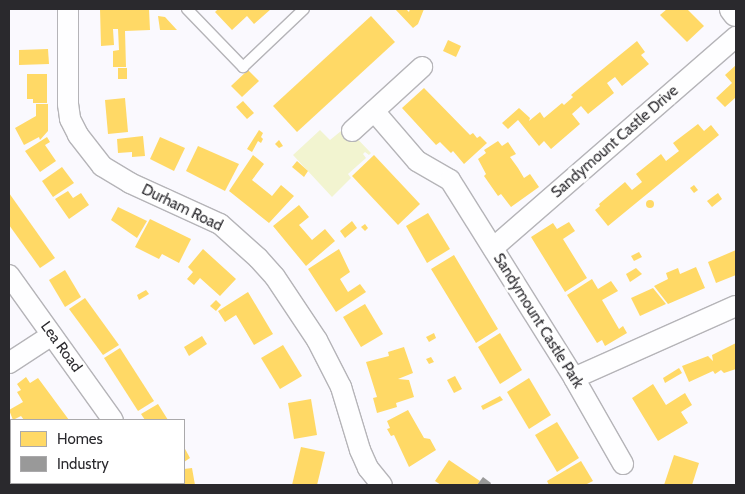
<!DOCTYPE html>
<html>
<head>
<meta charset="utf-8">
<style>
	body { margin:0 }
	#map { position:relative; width:745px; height:494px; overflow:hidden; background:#faf9fe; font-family:Cabin,sans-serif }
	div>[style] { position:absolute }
	.green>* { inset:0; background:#f2f4d0 }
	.homes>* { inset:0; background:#ffd966 }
	.round { border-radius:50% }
	.industry>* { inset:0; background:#999 }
	.roads { filter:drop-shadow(1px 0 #b5b4b8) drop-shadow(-1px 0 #b5b4b8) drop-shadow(0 1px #b5b4b8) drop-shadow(0 -1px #b5b4b8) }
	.service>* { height:10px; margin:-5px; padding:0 5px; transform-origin:5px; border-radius:5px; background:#fefeff }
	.minor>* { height:20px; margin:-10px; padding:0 10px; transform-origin:10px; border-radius:10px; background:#fefeff }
	.tertiary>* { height:26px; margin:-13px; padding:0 13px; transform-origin:13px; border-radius:13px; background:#fefeff }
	span { translate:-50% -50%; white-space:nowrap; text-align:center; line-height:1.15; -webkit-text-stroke:5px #fff; paint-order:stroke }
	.street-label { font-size:15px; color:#2a292d }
	.frame { position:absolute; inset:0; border:10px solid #2a292d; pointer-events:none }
	.legend { position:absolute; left:10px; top:419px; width:175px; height:65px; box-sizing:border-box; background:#fff; border:1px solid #aaa9ab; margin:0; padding:6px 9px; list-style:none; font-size:15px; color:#2a292d }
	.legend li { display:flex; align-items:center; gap:10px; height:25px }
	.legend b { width:25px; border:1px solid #aaa9ab }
</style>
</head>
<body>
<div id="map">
	<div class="green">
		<i style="clip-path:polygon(346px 127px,371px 153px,369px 155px,365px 152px,363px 154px,366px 158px,348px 174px,351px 178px,332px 197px,293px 155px,320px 130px,330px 140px)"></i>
	</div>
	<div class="homes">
		<i style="clip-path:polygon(100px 9px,149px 9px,150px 30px,125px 31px,126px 67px,113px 67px,113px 51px,119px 50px,118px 29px,113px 29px,114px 45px,101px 46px)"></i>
		<i style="clip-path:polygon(218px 9px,271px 9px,254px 24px,247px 16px,232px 30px,215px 12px)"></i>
		<i style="clip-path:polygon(395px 9px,406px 9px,409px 12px,410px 9px,424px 9px,418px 24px,413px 28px)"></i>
		<i style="clip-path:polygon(667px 9px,687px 9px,704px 26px,687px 42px,660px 15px)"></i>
		<i style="clip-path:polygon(158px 16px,165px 17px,177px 30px,160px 30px)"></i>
		<i style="clip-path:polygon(371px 16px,395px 42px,297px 132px,273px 106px)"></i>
		<i style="clip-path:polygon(448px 40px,461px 46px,456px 57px,443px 51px)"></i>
		<i style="clip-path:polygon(637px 41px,645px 52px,641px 55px,649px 64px,622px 86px,615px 77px,607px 83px,614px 93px,588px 114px,581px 106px,572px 114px,580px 124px,551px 149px,544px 141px,539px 146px,518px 120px,508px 129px,502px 123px,519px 108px,530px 118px,529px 121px,540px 112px,544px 118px,562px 103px,564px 105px,573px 97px,571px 95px)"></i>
		<i style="clip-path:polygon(48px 49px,49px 64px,19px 65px,19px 50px)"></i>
		<i style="clip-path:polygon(736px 65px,736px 99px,735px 98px,725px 107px,716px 98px,732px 83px,725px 75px)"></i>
		<i style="clip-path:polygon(118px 68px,127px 68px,127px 79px,118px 79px)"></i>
		<i style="clip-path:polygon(248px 70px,259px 81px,242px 97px,231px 86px)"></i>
		<i style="clip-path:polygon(27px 74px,47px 74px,47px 103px,33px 103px,33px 99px,27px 99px)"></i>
		<i style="clip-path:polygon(424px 88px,470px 135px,473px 133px,477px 138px,480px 136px,487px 143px,464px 164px,453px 151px,451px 153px,440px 142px,436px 145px,402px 108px)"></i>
		<i style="clip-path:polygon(125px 98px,128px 132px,108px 134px,105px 100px)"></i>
		<i style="clip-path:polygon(243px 101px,254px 113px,247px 119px,236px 107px)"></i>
		<i style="clip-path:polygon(36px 104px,48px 104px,48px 131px,40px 140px,39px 137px,24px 145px,15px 128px,36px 116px)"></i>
		<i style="clip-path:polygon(698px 124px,704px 131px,711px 125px,719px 135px,608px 226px,595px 210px,600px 206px,599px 204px,625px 182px,632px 190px,642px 182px,636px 174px,661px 154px,666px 161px,679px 151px,673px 143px)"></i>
		<i style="clip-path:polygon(259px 130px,263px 133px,261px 137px,263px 139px,261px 143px,258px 141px,252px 152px,247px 149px)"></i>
		<i style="clip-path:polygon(143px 136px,145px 156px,132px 157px,132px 152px,118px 153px,117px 139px)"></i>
		<i style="clip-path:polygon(47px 137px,50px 142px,45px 145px,56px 161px,40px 172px,25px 151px)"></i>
		<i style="clip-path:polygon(160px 137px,185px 148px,174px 171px,150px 159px)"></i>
		<i style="clip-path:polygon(279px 140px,283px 146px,279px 148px,275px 144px)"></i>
		<i style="clip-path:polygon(498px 141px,502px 146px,508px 142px,516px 154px,510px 157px,518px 168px,524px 178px,530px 174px,539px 187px,511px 207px,501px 194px,498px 196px,484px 176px,486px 174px,478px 159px,486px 153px,484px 150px)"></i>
		<i style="clip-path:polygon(198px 146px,239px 164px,225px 191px,186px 171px)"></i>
		<i style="clip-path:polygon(253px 155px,264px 164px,252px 180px,272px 196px,281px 185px,294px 196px,269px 223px,229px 191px)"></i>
		<i style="clip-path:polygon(374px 155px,420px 204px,398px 225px,352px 176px)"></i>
		<i style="clip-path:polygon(297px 161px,308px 171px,304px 177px,292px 167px)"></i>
		<i style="clip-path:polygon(62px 167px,74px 183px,53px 197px,42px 181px)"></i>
		<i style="clip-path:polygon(694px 185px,698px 190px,694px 193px,690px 188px)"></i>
		<i style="clip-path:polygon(68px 191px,73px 198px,81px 193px,89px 205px,69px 219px,55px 199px)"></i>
		<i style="clip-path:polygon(9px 193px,55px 258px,40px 268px,9px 225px)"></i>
		<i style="clip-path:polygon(718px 193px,722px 199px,712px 207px,707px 201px)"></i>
		<i class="round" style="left:646px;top:200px;width:8px;height:8px"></i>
		<i style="clip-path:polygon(299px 205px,309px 217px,299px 225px,312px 240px,325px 229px,335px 241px,306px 266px,273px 226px)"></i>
		<i style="clip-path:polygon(118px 207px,147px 221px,137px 238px,111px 220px)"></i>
		<i style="clip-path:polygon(428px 213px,450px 249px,427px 263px,406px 226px)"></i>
		<i style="clip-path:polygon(150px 219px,191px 239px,179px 263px,162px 254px,159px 259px,135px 247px)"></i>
		<i style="clip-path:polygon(352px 221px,357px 228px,345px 238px,340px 231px)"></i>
		<i style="clip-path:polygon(569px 222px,575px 231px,563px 239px,587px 278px,565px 292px,531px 237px,553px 223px,557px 229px)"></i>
		<i style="clip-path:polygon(365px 224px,368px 228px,365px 231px,361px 227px)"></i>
		<i style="clip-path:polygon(203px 249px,236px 279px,220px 296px,200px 278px,194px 285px,187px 279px,193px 272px,188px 267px)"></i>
		<i style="clip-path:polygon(339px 249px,350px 272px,340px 279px,348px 292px,360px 284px,366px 292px,336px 312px,308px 269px)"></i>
		<i style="clip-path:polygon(736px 250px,736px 275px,716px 283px,708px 262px)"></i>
		<i style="clip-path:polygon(639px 252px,642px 257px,634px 261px,631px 256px)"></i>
		<i style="clip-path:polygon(454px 255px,476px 292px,459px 303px,476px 292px,498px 329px,476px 343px,431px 269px)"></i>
		<i style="clip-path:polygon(696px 267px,705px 288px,668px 304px,654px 286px,668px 279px,666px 273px,678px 268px,680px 274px)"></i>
		<i style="clip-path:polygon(636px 268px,642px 274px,630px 282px,626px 274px)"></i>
		<i style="clip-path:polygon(65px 270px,81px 297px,65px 307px,49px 280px)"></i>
		<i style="clip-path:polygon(592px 279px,598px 289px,611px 281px,618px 291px,602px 300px,619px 329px,623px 326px,627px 333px,605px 346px,602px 340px,597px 343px,567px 295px)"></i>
		<i style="clip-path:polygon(653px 288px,666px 304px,640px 316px,631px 298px)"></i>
		<i style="clip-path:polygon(146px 290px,149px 294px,139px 300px,137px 295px)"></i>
		<i style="clip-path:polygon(248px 292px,273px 334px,254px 345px,236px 315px,225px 322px,218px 311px)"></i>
		<i style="clip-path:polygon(85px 298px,119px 345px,103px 355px,69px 309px)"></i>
		<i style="clip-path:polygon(216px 300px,221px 305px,216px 311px,210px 306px)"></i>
		<i style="clip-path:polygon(365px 304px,383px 334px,361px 347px,343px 317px)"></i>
		<i style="clip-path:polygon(434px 333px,436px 338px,429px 342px,426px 337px)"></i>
		<i style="clip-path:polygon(500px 333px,522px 370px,500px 384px,478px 347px)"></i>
		<i style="clip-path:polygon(202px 336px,207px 344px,189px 356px,184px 347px)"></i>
		<i style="clip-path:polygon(736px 343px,736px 369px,724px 373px,721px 370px,715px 374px,713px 371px,689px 382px,682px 366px,708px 356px,713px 361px,712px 355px)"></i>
		<i style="clip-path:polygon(283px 345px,302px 376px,280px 389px,261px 358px)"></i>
		<i style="clip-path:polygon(404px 347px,413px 373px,398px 379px,409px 380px,414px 397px,396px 403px,397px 407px,377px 413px,373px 398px,377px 397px,366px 362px,389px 356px,388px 352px)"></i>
		<i style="clip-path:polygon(120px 348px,154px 401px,138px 411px,104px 358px)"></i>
		<i style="clip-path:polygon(431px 357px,434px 362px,429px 364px,426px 359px)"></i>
		<i style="clip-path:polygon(679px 368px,682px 373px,665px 383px,663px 378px)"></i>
		<i style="clip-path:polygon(455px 376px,462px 389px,454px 393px,447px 380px)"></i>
		<i style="clip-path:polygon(26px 377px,30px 383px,38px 378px,69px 420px,24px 420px,21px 416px,13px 420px,9px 410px,23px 402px,17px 392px,21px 390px,17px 384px)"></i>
		<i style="clip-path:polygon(529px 378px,551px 415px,529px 429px,507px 392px)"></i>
		<i style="clip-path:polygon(653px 384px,666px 405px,685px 393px,692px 405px,681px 412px,688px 423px,658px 441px,632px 398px)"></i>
		<i style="clip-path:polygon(500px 396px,503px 400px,483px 410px,481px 406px)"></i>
		<i style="clip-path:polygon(311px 399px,317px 435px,294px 439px,288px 403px)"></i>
		<i style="clip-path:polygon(158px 404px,168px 420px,145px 420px,141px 414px)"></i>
		<i style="clip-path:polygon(408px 410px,424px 438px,430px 439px,436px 450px,409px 467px,394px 435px,391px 436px,387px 429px,390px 428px,387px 421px)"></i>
		<i style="clip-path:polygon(557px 422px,579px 458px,557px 472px,535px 435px)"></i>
		<i style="clip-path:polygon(184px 447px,190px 458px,184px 462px)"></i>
		<i style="clip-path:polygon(301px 447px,325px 452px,317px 485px,292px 485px)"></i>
		<i style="clip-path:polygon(674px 455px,699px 463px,692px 485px,664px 485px)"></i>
		<i style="clip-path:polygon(449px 460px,480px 481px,477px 485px,441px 485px,435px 481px)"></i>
		<i style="clip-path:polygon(581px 461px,593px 481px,585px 485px,549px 485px,547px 481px)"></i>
		<i style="clip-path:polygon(192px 468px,195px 485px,176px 485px,175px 483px,184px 483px,184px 469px)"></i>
		<i style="clip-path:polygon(74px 483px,98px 483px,95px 485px,70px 485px)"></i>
		<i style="clip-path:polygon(104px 483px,118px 483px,119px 485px,105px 485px)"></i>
	</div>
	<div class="industry">
		<i style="clip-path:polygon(483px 477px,491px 483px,490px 485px,477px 485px)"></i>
	</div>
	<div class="roads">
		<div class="service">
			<i style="left:187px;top:9px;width:81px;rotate:46deg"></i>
			<i style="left:243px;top:67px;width:84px;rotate:-43.6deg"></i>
		</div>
		<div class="minor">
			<i style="left:68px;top:9px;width:95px;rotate:90deg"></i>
			<i style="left:68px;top:104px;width:15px;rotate:82deg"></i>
			<i style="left:70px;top:119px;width:18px;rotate:63deg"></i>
			<i style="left:78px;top:135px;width:39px;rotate:52deg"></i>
			<i style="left:102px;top:166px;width:33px;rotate:31deg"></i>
			<i style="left:130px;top:183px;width:99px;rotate:24.5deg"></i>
			<i style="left:220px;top:224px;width:51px;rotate:41.8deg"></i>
			<i style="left:258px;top:258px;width:25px;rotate:48deg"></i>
			<i style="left:275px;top:277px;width:76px;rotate:56.3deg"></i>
			<i style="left:317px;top:340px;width:53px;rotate:62.9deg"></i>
			<i style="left:341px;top:387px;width:66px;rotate:73.2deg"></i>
			<i style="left:360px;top:450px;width:20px;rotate:66deg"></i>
			<i style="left:368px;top:468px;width:22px;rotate:51deg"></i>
			<i style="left:374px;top:111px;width:66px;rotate:49.3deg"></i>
			<i style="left:417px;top:161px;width:38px;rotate:30deg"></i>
			<i style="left:450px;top:180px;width:234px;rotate:57.9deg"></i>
			<i style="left:574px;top:378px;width:99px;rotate:60.3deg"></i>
			<i style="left:352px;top:131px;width:95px;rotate:-42.4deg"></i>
			<i style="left:493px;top:248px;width:322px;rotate:-41deg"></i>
			<i style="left:9px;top:275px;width:178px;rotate:54.4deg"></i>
			<i style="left:9px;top:363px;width:51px;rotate:-33.1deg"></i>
			<i style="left:574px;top:378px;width:177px;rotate:-24deg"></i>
			<i style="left:146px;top:483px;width:2px;rotate:63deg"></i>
		</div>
		<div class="tertiary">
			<i style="left:733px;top:9px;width:5px;rotate:53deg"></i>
		</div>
	</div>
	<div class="street-label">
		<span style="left:615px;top:142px;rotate:-41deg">Sandymount Castle Drive</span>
		<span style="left:182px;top:208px;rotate:26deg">Durham Road</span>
		<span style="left:538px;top:321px;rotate:58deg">Sandymount Castle Park</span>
		<span style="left:61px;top:347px;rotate:54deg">Lea Road</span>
	</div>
	<div class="frame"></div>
	<ul class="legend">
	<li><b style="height:14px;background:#ffd966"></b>Homes</li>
	<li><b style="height:14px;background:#999"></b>Industry</li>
	</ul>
</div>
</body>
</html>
